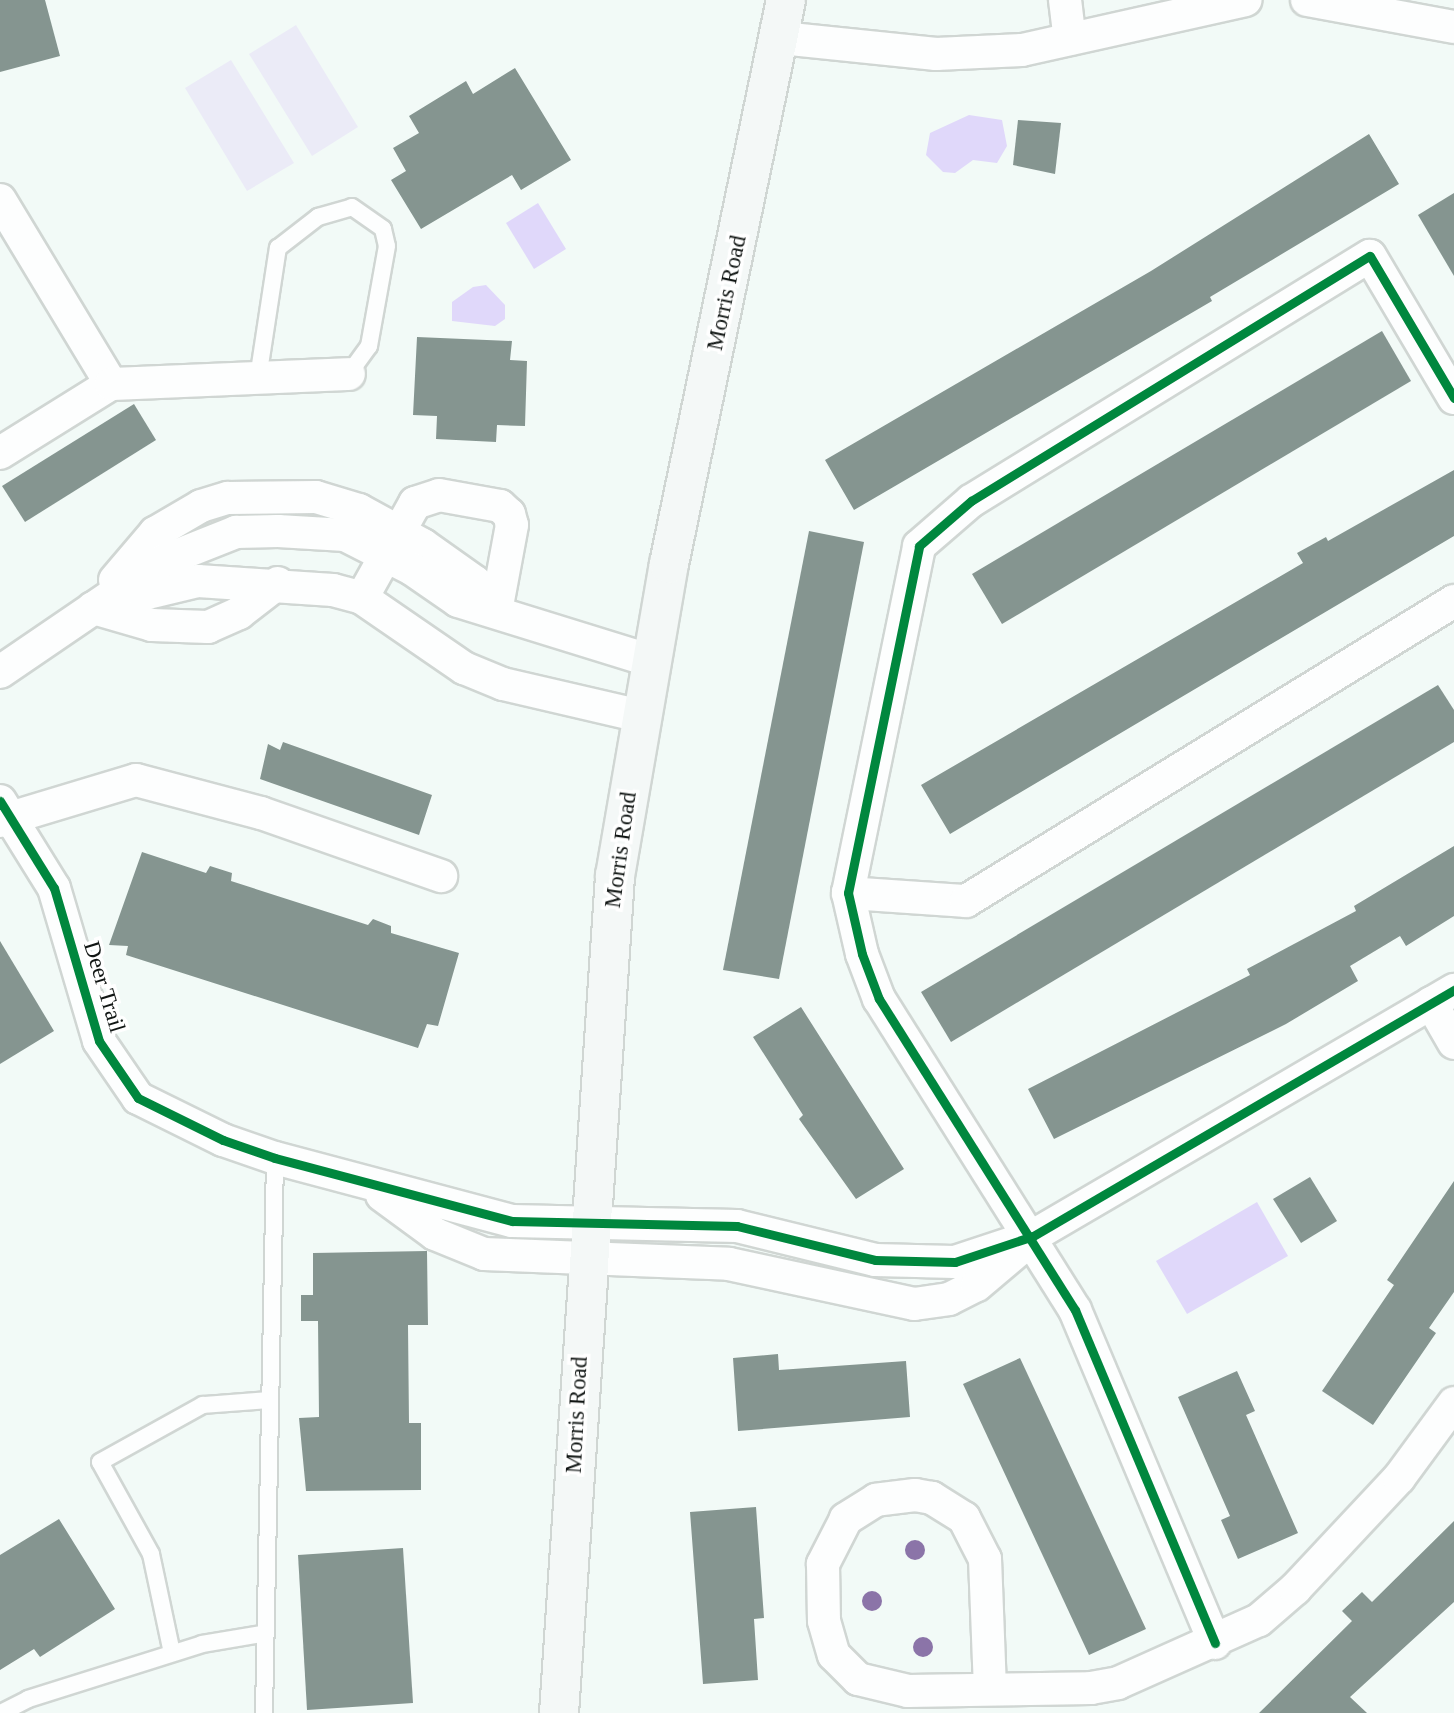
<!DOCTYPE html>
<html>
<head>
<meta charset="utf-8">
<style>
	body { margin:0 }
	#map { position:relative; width:1454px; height:1713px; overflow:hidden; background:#f2faf7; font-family:Georgia,serif }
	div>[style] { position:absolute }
	.green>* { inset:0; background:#ebebf7 }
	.water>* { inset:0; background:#e0d8fa }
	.building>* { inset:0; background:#859590 }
	.roads { filter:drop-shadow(2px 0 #d0d6d3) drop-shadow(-2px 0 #d0d6d3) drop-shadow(0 2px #d0d6d3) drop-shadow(0 -2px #d0d6d3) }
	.lane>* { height:16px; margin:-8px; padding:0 8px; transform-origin:8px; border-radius:8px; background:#fdfefe }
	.street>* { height:32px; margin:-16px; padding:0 16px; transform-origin:16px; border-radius:16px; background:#fdfefe }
	.secondary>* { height:38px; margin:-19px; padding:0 19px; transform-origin:19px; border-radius:19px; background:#f4f8f7 }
	.cycleway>* { height:9px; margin:-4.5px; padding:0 4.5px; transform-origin:4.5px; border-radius:4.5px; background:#00873e }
	.trees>* { width:20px; height:20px; margin:-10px; border-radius:50%; background:#8b74a8 }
	span { translate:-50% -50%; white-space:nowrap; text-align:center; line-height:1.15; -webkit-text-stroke:7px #fff; paint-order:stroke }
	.street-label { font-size:23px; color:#111614 }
</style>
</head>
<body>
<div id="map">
	<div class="green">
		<i style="clip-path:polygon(296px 25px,358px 127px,312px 156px,249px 54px)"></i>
		<i style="clip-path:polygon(231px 60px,294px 163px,247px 191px,185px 88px)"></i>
	</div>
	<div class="water">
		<i style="clip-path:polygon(969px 115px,1002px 120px,1007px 146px,997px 163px,973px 160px,955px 173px,943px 172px,926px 155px,930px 133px)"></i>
		<i style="clip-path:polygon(538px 203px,566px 249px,534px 269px,506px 223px)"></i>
		<i style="clip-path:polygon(486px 285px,505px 305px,505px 319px,495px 326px,452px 321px,452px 302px,473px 287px)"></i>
		<i style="clip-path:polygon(1257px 1202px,1288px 1256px,1187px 1314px,1156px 1261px)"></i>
	</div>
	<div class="building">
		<i style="clip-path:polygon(0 0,45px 0,60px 56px,0 72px)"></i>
		<i style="clip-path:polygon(515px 68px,571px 160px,521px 190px,512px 175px,421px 229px,391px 180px,406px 171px,393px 148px,419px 133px,409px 116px,466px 81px,473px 94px)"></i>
		<i style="clip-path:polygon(1018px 120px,1061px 123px,1055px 174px,1013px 165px)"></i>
		<i style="clip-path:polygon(1369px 134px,1399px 184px,1210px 297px,1212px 301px,854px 510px,825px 460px,1151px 271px)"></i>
		<i style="clip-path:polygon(1454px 193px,1454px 276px,1418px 215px)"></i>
		<i style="clip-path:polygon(1382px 331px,1411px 381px,1002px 624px,972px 574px)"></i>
		<i style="clip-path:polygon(417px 337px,512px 341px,510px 360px,527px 361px,525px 426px,497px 425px,496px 442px,436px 439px,437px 416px,413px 415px)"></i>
		<i style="clip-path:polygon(134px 404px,156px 440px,25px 522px,2px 486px)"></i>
		<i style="clip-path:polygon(1454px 470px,1454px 536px,950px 834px,921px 785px,1303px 563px,1297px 553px,1326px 537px,1328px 541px)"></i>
		<i style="clip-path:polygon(809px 531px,864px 542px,779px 979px,723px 970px)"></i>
		<i style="clip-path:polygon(1438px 685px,1454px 710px,1454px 742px,951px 1042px,921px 992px)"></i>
		<i style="clip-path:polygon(283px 742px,432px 795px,419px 835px,260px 779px,268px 744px,280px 750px)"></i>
		<i style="clip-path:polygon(1454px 846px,1454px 916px,1406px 946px,1400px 936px,1350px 966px,1358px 981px,1286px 1024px,1054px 1139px,1028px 1089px,1250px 975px,1247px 969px,1356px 911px,1354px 906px)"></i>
		<i style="clip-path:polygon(142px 852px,206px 873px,210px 866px,232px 873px,231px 881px,368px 925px,373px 919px,391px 926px,391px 933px,459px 953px,438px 1026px,427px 1024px,418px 1048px,126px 955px,128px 946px,109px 945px)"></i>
		<i style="clip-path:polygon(0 941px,54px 1031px,0 1064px)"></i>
		<i style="clip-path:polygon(801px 1007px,904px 1169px,856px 1199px,799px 1119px,803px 1115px,753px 1037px)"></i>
		<i style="clip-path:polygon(1310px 1177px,1337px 1221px,1301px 1243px,1273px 1199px)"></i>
		<i style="clip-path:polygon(1454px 1181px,1454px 1292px,1429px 1328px,1436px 1333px,1373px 1425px,1322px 1391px,1394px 1285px,1387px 1280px)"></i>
		<i style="clip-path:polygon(427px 1251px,428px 1325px,408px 1325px,409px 1423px,421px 1423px,421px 1490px,306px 1491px,299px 1418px,319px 1417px,318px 1321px,301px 1321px,301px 1295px,313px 1295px,313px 1253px)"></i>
		<i style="clip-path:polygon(778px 1354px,779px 1370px,906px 1361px,910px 1417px,738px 1431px,733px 1358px)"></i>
		<i style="clip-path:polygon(1020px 1358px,1146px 1629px,1089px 1655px,963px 1384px)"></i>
		<i style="clip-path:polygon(1237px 1371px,1255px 1411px,1246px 1415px,1298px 1533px,1238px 1559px,1221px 1520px,1230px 1516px,1178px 1397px)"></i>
		<i style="clip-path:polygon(756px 1507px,764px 1618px,754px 1619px,758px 1680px,703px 1684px,690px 1512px)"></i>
		<i style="clip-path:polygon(59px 1519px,115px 1609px,40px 1657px,34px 1649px,0 1670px,0 1555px)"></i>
		<i style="clip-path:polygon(1454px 1521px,1454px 1602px,1350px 1697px,1367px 1713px,1259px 1713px,1352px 1621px,1342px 1611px,1362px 1592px,1372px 1602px)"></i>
		<i style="clip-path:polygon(403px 1548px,413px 1703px,307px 1710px,298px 1555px)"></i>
	</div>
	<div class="roads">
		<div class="lane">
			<i style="left:258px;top:378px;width:132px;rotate:-81.3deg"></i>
			<i style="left:278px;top:248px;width:51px;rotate:-37.8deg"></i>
			<i style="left:318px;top:217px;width:35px;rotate:-16deg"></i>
			<i style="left:352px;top:207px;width:38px;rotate:35deg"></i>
			<i style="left:383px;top:229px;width:17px;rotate:77deg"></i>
			<i style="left:387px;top:246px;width:102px;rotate:100.2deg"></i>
			<i style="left:369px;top:346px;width:34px;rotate:126deg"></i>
			<i style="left:172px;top:1653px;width:101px;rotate:-102deg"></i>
			<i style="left:151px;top:1554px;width:105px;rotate:-119deg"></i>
			<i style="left:100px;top:1462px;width:118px;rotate:-29deg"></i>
			<i style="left:203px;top:1405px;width:65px;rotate:-4.4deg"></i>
			<i style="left:1px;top:1713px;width:30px;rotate:-27deg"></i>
			<i style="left:28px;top:1699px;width:182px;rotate:-17.5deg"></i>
			<i style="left:202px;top:1644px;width:61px;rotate:-9.5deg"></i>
			<i style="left:264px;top:1713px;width:555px;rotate:-88.86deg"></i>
		</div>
		<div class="street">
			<i style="left:1065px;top:0;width:39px;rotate:83deg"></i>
			<i style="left:1307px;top:0;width:149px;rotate:10.4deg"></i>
			<i style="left:781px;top:38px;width:156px;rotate:5.9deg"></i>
			<i style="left:936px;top:54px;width:86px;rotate:-2.7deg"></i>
			<i style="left:1022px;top:50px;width:229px;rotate:-12.6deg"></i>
			<i style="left:0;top:200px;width:215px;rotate:58.9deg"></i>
			<i style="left:0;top:453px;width:131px;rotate:-31.9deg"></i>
			<i style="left:111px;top:384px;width:238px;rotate:-2.4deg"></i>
			<i style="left:115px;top:580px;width:62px;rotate:-49.6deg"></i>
			<i style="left:155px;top:533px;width:53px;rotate:-30.4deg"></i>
			<i style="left:201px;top:506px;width:28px;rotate:-17deg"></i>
			<i style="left:228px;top:498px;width:88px;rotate:-0.7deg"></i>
			<i style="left:316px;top:497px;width:45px;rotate:16.8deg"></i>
			<i style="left:359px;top:510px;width:73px;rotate:28.7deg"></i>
			<i style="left:423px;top:545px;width:64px;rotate:35.4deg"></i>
			<i style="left:475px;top:582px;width:36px;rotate:54deg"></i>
			<i style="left:362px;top:598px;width:109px;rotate:-60.8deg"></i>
			<i style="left:415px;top:503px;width:25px;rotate:-18deg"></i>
			<i style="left:439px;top:495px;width:62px;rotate:10.2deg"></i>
			<i style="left:500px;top:506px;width:12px;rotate:42deg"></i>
			<i style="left:509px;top:514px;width:11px;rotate:75deg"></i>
			<i style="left:512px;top:525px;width:87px;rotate:100.5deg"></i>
			<i style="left:123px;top:599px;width:77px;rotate:-13.5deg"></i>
			<i style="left:198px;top:581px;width:135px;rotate:3.8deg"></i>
			<i style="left:333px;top:590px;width:30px;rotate:15deg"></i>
			<i style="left:362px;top:598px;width:124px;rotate:34.5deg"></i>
			<i style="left:464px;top:668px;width:42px;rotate:22.3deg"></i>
			<i style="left:503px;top:684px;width:142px;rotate:13.1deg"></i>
			<i style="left:93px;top:608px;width:61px;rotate:16.1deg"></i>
			<i style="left:152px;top:625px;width:56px;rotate:2deg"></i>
			<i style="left:208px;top:627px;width:34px;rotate:-24deg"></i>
			<i style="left:239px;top:613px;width:49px;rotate:-37.6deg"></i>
			<i style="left:0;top:672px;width:197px;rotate:-34.3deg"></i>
			<i style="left:163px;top:561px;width:79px;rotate:-21.7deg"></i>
			<i style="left:236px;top:532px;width:42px;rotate:-1.4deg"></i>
			<i style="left:278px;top:531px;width:67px;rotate:3.4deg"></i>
			<i style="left:345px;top:535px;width:75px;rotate:26.9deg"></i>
			<i style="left:412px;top:569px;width:56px;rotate:34.8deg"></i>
			<i style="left:458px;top:601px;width:203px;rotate:17.2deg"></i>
			<i style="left:0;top:801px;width:102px;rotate:58.2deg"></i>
			<i style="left:54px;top:888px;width:159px;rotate:73.6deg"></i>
			<i style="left:99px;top:1041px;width:69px;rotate:55.6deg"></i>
			<i style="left:138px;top:1098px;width:95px;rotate:26.3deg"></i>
			<i style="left:223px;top:1140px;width:55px;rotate:19.1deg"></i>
			<i style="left:275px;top:1158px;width:245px;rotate:14.9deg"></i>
			<i style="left:512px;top:1221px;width:225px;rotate:1.3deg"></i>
			<i style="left:737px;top:1226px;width:142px;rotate:13.8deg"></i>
			<i style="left:875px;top:1260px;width:80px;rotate:1.4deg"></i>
			<i style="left:955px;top:1262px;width:82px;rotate:-18.4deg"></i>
			<i style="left:1033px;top:1236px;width:488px;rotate:-30.3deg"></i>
			<i style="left:0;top:821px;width:142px;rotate:-16.8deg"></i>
			<i style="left:136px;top:780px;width:129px;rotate:14.8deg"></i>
			<i style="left:261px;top:813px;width:191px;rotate:19.3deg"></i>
			<i style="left:848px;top:893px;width:118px;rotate:3.9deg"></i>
			<i style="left:966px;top:901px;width:573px;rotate:-31.58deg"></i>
			<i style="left:1431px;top:1003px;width:46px;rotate:60.1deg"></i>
			<i style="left:382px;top:1195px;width:66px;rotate:36.3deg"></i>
			<i style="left:435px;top:1234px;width:53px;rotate:22.2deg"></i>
			<i style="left:484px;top:1254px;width:245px;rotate:2.3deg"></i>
			<i style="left:729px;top:1264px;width:189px;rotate:12.2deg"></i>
			<i style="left:914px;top:1304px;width:35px;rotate:-8deg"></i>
			<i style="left:949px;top:1299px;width:31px;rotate:-27deg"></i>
			<i style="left:977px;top:1285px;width:59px;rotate:-40.2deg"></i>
			<i style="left:1215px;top:1643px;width:361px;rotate:-112.8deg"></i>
			<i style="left:1075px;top:1310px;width:368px;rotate:-122.2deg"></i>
			<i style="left:879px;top:999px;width:48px;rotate:-110.7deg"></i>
			<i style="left:862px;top:954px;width:63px;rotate:-102.9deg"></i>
			<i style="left:848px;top:893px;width:354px;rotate:-78.4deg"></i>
			<i style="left:919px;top:546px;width:69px;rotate:-40.9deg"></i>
			<i style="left:971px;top:501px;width:468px;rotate:-31.6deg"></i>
			<i style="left:1370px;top:256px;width:165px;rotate:59.4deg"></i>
			<i style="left:990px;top:1689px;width:130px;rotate:-92.2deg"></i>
			<i style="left:985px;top:1559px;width:46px;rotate:-117.1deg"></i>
			<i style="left:964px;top:1518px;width:38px;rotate:-148deg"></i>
			<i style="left:932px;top:1498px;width:17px;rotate:-170deg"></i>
			<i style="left:915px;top:1495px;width:39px;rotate:173deg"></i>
			<i style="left:876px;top:1500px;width:36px;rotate:148deg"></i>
			<i style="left:846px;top:1519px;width:51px;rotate:117.1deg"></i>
			<i style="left:823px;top:1564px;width:57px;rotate:89deg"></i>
			<i style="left:824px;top:1621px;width:35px;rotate:74deg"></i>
			<i style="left:834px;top:1655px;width:34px;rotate:45deg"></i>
			<i style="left:858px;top:1679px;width:51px;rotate:13.5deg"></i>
			<i style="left:908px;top:1691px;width:183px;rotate:-0.9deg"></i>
			<i style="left:1091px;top:1688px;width:27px;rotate:-10deg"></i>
			<i style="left:1118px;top:1683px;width:154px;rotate:-24.1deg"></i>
			<i style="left:1259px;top:1620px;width:48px;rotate:-40.7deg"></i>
			<i style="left:1295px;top:1589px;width:152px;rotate:-46.9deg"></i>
			<i style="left:1399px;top:1478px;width:93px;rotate:-53.7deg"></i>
		</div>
		<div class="secondary">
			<i style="left:559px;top:1713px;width:839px;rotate:-86.17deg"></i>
			<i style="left:615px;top:876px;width:317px;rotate:-80.2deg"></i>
			<i style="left:669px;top:564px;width:576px;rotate:-78.28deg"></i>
		</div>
	</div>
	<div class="cycleway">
		<i style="left:0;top:801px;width:102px;rotate:58.2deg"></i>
		<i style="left:54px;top:888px;width:159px;rotate:73.6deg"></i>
		<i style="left:99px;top:1041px;width:69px;rotate:55.6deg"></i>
		<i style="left:138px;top:1098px;width:95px;rotate:26.3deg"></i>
		<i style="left:223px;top:1140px;width:55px;rotate:19.1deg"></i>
		<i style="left:275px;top:1158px;width:245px;rotate:14.9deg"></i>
		<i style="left:512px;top:1221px;width:225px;rotate:1.3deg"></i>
		<i style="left:737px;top:1226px;width:142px;rotate:13.8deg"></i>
		<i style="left:875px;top:1260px;width:80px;rotate:1.4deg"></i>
		<i style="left:955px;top:1262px;width:82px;rotate:-18.4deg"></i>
		<i style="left:1033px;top:1236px;width:488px;rotate:-30.3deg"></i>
		<i style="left:1215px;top:1643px;width:361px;rotate:-112.8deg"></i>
		<i style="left:1075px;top:1310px;width:368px;rotate:-122.2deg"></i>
		<i style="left:879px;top:999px;width:48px;rotate:-110.7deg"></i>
		<i style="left:862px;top:954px;width:63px;rotate:-102.9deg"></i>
		<i style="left:848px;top:893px;width:354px;rotate:-78.4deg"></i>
		<i style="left:919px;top:546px;width:69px;rotate:-40.9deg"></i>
		<i style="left:971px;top:501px;width:468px;rotate:-31.6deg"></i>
		<i style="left:1370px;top:256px;width:165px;rotate:59.4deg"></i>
	</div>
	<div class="trees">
		<i style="left:915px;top:1550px"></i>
		<i style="left:872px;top:1601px"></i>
		<i style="left:923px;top:1647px"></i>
	</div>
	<div class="street-label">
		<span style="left:727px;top:293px;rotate:-78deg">Morris Road</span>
		<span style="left:621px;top:850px;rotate:-82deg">Morris Road</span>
		<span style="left:104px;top:987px;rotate:73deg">Deer Trail</span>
		<span style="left:577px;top:1415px;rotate:-87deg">Morris Road</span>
	</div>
</div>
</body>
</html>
